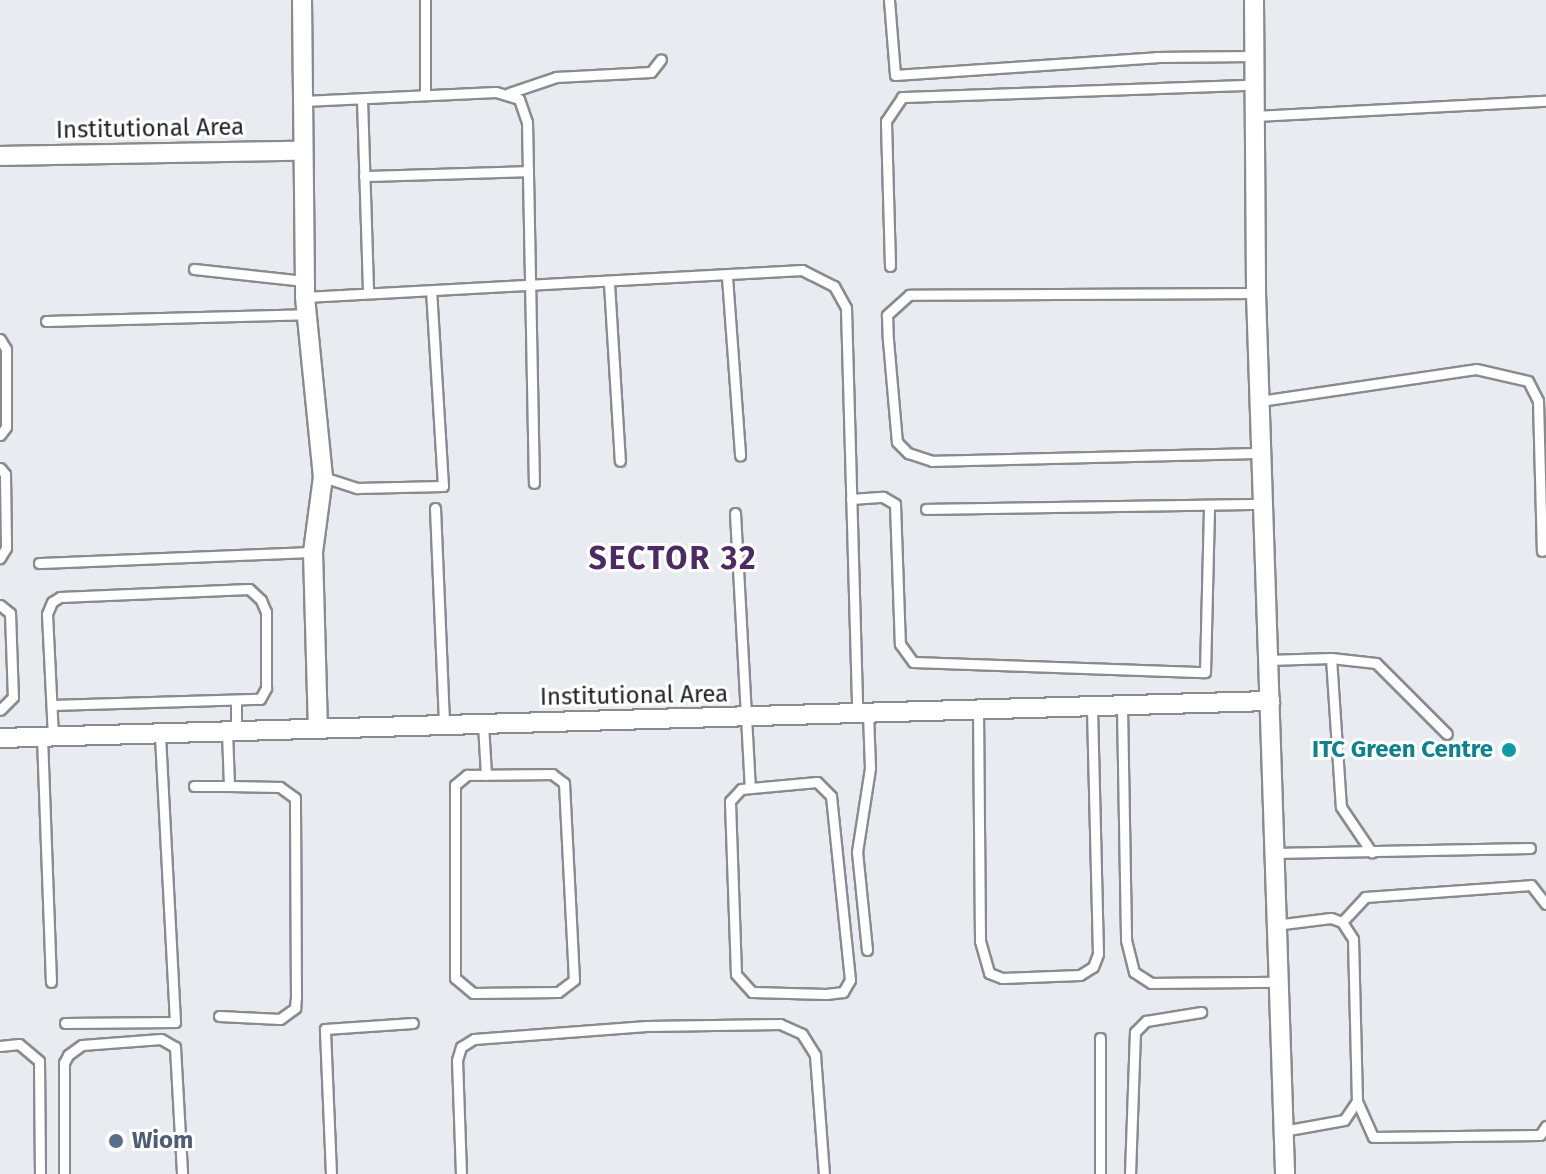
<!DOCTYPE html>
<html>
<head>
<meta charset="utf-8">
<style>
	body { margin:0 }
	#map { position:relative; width:1546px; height:1174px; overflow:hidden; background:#e8ebef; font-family:"Fira Sans",sans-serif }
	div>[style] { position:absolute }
	.roads { filter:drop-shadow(2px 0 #898c8f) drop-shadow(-2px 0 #898c8f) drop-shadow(0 2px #898c8f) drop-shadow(0 -2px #898c8f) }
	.lane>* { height:9px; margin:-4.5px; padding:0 4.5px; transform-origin:4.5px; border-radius:4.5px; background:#fff }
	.street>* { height:18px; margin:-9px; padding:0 9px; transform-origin:9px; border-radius:9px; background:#fff }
	.dots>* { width:22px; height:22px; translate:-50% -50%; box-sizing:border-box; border:4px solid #fff; border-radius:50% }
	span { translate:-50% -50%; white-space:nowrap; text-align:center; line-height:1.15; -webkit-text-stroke:6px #fff; paint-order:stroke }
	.street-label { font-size:24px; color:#232426 }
	.culture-label { font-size:24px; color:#0d838f; font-weight:700 }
	.right { translate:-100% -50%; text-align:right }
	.service-label { font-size:24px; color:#4e5e75; font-weight:700 }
	.left { translate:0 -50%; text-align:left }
	.district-label { font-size:32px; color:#4d2a63; font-weight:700; letter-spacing:2px }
</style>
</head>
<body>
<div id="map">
	<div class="roads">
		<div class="lane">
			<i style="left:889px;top:0;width:75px;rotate:85.4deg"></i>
			<i style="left:895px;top:75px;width:262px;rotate:-3.9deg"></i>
			<i style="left:1156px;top:57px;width:98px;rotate:-0.6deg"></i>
			<i style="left:509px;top:93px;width:50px;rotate:-18.8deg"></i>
			<i style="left:556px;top:77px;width:95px;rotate:-3deg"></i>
			<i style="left:651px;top:72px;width:16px;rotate:-52deg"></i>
			<i style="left:425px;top:95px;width:95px;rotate:-90deg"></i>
			<i style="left:362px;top:99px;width:194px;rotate:88.2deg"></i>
			<i style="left:303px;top:101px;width:193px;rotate:-2.7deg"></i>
			<i style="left:496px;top:92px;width:24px;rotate:17deg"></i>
			<i style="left:519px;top:99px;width:24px;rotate:71deg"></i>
			<i style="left:527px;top:122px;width:361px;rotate:88.9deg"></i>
			<i style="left:1255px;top:116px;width:291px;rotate:-3deg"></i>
			<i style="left:364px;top:176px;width:164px;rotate:-1.7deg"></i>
			<i style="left:890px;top:266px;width:145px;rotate:-91.6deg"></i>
			<i style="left:886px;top:121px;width:29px;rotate:-56deg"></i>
			<i style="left:902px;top:97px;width:352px;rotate:-2deg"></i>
			<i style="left:194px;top:269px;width:111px;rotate:6.2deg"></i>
			<i style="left:727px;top:277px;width:179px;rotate:85.8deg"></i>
			<i style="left:609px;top:283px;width:178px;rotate:86.5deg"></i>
			<i style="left:1256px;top:293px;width:347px;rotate:179.7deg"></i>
			<i style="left:909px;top:295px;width:30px;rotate:138deg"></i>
			<i style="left:887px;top:315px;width:25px;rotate:88deg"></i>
			<i style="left:888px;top:340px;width:102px;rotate:85deg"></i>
			<i style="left:897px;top:442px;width:16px;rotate:45deg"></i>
			<i style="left:908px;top:453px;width:25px;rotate:18deg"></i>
			<i style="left:932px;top:461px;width:330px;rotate:-1.4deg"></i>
			<i style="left:305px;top:297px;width:498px;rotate:-3.1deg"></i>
			<i style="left:802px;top:270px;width:36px;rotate:27deg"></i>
			<i style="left:834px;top:286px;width:25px;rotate:61deg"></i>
			<i style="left:846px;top:308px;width:405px;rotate:88.4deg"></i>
			<i style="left:46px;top:321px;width:260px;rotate:-1.5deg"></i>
			<i style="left:0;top:339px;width:12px;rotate:59deg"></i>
			<i style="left:6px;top:349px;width:78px;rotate:90deg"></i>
			<i style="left:6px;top:427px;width:10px;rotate:127deg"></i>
			<i style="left:1260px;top:401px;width:218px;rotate:-8.4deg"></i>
			<i style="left:1476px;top:369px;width:53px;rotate:13deg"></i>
			<i style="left:1528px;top:381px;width:22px;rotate:63deg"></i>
			<i style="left:1538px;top:401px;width:150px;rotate:88.5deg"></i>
			<i style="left:0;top:468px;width:8px;rotate:50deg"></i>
			<i style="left:5px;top:474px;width:74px;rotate:89.2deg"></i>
			<i style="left:6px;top:548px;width:12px;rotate:121deg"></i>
			<i style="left:323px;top:477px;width:36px;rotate:18deg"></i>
			<i style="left:357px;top:488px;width:86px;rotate:-1.3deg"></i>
			<i style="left:443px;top:486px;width:195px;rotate:-93.5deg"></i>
			<i style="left:851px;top:499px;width:32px;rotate:-4deg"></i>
			<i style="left:883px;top:497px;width:14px;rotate:30deg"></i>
			<i style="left:895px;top:504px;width:140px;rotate:88deg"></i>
			<i style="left:900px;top:644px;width:22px;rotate:54deg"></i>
			<i style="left:913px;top:662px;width:292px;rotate:2deg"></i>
			<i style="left:1205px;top:672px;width:164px;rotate:-88.6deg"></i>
			<i style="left:435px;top:508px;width:217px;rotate:87.6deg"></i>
			<i style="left:926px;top:509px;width:337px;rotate:-0.9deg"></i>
			<i style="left:735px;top:513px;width:275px;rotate:86.9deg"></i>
			<i style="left:39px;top:563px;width:274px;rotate:-2.3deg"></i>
			<i style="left:0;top:605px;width:13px;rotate:39deg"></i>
			<i style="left:10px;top:613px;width:84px;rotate:88deg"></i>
			<i style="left:13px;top:697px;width:18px;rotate:135deg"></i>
			<i style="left:1331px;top:658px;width:45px;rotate:6.3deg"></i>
			<i style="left:1376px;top:663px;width:100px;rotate:45deg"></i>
			<i style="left:1268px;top:660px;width:63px;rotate:-1.8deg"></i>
			<i style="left:1331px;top:658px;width:149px;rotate:86.2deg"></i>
			<i style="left:1341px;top:807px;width:55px;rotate:56deg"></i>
			<i style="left:236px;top:700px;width:31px;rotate:90deg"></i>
			<i style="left:52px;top:705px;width:208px;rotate:-1.7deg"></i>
			<i style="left:260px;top:699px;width:13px;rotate:-61deg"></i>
			<i style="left:266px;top:688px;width:76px;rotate:-90deg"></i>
			<i style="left:266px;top:612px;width:13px;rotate:-113deg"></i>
			<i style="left:261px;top:600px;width:16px;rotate:-137deg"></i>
			<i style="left:249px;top:589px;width:189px;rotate:177.6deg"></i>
			<i style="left:60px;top:597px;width:9px;rotate:148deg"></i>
			<i style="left:52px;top:602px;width:13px;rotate:113deg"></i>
			<i style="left:47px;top:614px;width:123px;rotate:87.2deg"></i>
			<i style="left:1122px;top:707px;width:233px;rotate:89deg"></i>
			<i style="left:1126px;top:940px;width:33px;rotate:76deg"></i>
			<i style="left:1134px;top:972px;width:20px;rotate:33deg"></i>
			<i style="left:1151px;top:983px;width:125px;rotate:-0.5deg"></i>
			<i style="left:978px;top:710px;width:231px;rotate:89.5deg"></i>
			<i style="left:980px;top:941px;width:33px;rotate:74deg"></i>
			<i style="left:989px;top:973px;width:14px;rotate:21deg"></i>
			<i style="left:1002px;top:978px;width:78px;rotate:-2.2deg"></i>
			<i style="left:1080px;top:975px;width:15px;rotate:-32deg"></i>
			<i style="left:1093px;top:967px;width:14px;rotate:-69deg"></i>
			<i style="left:1098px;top:954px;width:246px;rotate:-91.4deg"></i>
			<i style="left:483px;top:724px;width:51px;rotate:86.6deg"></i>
			<i style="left:42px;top:737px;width:245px;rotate:87.9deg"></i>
			<i style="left:552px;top:774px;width:15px;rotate:37deg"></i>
			<i style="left:564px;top:783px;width:197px;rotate:87.1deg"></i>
			<i style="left:574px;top:980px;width:20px;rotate:143deg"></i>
			<i style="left:558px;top:992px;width:85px;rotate:179.3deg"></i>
			<i style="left:473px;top:993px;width:23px;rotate:-140deg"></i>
			<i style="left:455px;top:978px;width:193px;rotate:-90deg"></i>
			<i style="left:455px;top:785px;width:16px;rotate:-40deg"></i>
			<i style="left:467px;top:775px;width:85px;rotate:-0.7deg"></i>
			<i style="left:817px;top:782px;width:20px;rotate:45deg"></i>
			<i style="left:831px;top:796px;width:185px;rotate:84.1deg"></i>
			<i style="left:850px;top:980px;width:14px;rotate:120deg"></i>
			<i style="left:843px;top:992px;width:17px;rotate:173deg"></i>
			<i style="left:826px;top:994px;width:74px;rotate:-178.5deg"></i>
			<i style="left:752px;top:992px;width:24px;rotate:-132deg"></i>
			<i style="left:736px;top:974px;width:173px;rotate:-92deg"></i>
			<i style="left:730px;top:801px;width:16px;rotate:-47deg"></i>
			<i style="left:741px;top:789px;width:76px;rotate:-5.3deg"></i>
			<i style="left:194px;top:786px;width:35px"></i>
			<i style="left:1273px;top:853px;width:257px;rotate:-1.1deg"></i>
			<i style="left:1342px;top:922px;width:34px;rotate:-47deg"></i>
			<i style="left:1365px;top:897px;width:166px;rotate:-4.1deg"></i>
			<i style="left:1531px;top:885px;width:24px;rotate:52deg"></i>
			<i style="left:1275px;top:925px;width:56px;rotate:-7.1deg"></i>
			<i style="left:1331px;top:918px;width:12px;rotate:20deg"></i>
			<i style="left:1342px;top:922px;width:20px;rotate:57deg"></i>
			<i style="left:1353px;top:939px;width:162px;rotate:88.6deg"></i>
			<i style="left:1357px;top:1101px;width:23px;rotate:124deg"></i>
			<i style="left:1344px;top:1120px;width:62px;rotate:169.8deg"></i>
			<i style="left:867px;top:950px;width:99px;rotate:-95.8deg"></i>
			<i style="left:857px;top:852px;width:85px;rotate:-81.2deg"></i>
			<i style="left:870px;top:768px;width:55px;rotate:-92.1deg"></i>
			<i style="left:219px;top:1016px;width:61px;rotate:2.8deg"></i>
			<i style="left:280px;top:1019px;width:19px;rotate:-36deg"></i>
			<i style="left:295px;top:1008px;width:11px;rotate:-85deg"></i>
			<i style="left:296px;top:997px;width:199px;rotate:-90.3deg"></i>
			<i style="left:295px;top:798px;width:19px;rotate:-144deg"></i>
			<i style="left:280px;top:787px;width:51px;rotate:-178.9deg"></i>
			<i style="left:229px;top:786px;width:55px;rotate:-92.1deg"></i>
			<i style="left:65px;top:1023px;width:110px;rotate:-0.5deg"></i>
			<i style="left:175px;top:1022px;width:289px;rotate:-93deg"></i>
			<i style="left:0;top:1046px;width:19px;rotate:-6deg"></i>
			<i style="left:19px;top:1044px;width:26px;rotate:40deg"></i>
			<i style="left:39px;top:1061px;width:113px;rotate:89.5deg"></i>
			<i style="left:1357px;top:1101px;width:39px;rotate:66deg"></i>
			<i style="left:1373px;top:1137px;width:167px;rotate:-0.7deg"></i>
			<i style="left:1540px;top:1135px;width:11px;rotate:-56deg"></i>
			<i style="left:64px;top:1174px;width:111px;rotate:-90deg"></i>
			<i style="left:64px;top:1063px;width:9px;rotate:-63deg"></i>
			<i style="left:68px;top:1055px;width:17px;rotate:-36deg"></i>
			<i style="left:82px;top:1045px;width:79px;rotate:-4.3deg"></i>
			<i style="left:161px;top:1039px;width:16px;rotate:30deg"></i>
			<i style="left:175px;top:1047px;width:127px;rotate:86.8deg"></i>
			<i style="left:331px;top:1174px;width:145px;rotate:-92.4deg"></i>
			<i style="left:325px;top:1029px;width:88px;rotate:-3.9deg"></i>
			<i style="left:461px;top:1174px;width:114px;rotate:-92deg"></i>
			<i style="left:457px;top:1060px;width:14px;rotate:-73deg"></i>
			<i style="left:461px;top:1047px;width:15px;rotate:-32deg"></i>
			<i style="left:474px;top:1039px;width:173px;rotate:-4.3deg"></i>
			<i style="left:647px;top:1026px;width:133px;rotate:-0.9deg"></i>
			<i style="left:780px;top:1024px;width:24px;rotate:24deg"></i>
			<i style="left:802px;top:1034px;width:25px;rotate:58deg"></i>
			<i style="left:815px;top:1055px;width:119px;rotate:85.7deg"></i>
			<i style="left:1100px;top:1174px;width:136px;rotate:-90deg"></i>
			<i style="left:1130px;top:1174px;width:142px;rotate:-88deg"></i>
			<i style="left:1135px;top:1032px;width:16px;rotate:-45deg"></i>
			<i style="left:1146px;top:1021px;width:56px;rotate:-9.3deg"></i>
		</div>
		<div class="street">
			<i style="left:302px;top:0;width:297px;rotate:89.4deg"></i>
			<i style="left:305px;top:297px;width:181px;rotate:84.3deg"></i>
			<i style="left:323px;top:477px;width:76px;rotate:97.6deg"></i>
			<i style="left:313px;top:552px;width:177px;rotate:88.4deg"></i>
			<i style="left:1254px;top:0;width:293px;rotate:89.6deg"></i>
			<i style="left:1256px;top:293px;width:881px;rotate:88.11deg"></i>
			<i style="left:0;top:156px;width:301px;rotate:-1deg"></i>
			<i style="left:0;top:738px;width:1271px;rotate:-1.67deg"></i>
		</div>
	</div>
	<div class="dots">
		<i style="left:1509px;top:750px;background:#0f9aa8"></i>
		<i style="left:116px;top:1141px;background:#5c6f8a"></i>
	</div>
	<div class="street-label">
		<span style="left:150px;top:129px;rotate:-1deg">Institutional Area</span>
		<span style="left:634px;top:696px;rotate:-1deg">Institutional Area</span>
	</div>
	<div class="culture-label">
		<span class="right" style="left:1493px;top:750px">ITC Green Centre</span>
	</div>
	<div class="service-label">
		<span class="left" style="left:132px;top:1141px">Wiom</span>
	</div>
	<div class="district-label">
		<span style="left:673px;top:558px">SECTOR 32</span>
	</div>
</div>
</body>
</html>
